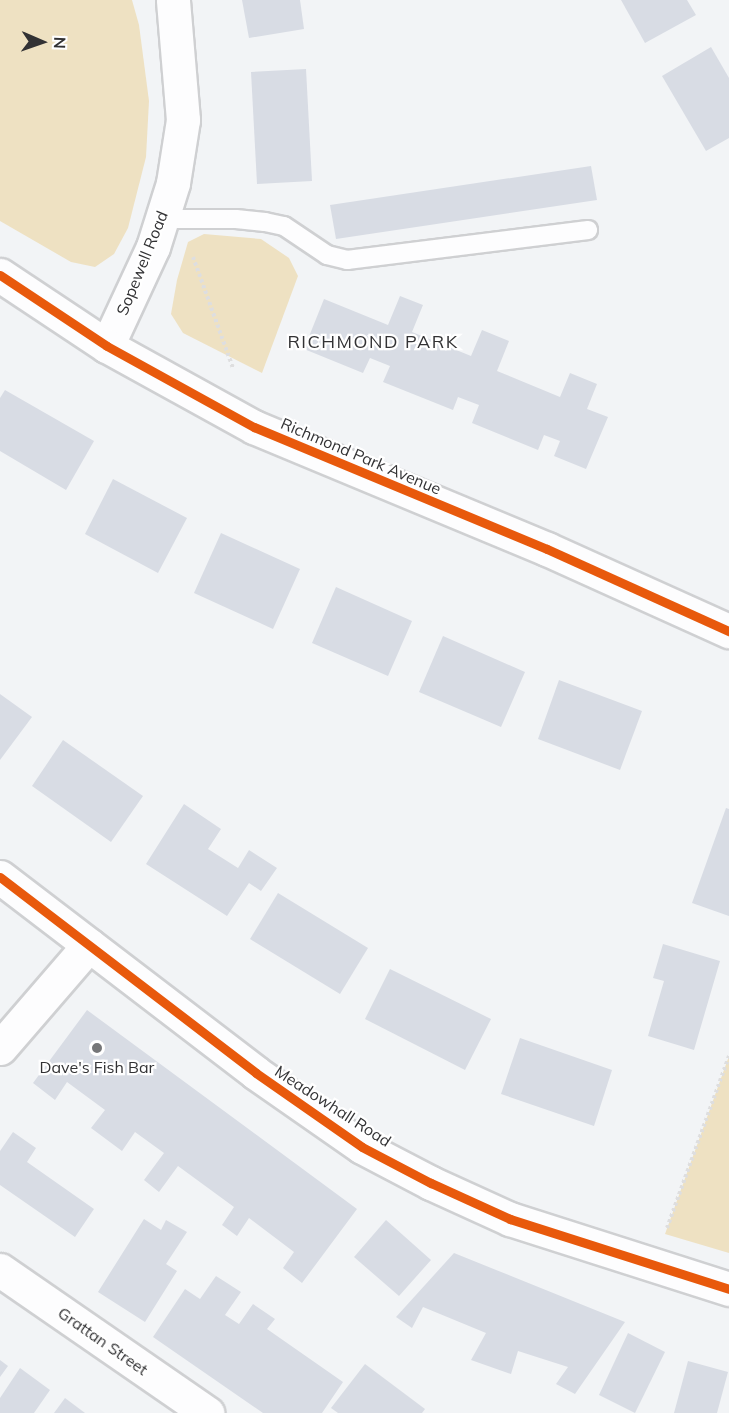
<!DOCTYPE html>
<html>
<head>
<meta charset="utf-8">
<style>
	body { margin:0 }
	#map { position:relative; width:729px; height:1413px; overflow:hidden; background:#f2f4f6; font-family:Mulish,sans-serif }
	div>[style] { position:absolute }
	.green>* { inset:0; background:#eee1c2 }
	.building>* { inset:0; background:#d8dce4 }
	.path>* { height:4px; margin-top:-2px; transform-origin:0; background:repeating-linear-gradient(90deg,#dededf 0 3px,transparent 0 6px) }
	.roads { filter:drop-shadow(2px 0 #cfd0d2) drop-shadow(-2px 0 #cfd0d2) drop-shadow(0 2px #cfd0d2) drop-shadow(0 -2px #cfd0d2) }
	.lane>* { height:18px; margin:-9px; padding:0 9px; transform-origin:9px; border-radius:9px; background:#fdfdfe }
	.street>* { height:33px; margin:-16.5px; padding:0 16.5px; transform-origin:16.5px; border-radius:16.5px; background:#fdfdfe }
	.secondary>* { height:33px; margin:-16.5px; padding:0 16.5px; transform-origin:16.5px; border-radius:16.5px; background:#fdfdfe }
	.cycleway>* { height:9px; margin:-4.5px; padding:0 4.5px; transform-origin:4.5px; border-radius:4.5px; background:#e8590c }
	.dots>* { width:16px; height:16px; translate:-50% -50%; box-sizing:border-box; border:3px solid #fff; border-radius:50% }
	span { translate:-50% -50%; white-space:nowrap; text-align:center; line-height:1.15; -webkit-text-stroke:4.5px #fff; paint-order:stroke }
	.street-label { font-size:16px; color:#323234 }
	.poi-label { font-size:16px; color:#323234 }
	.neighbourhood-label { font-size:18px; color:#323234; letter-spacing:1.5px }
	.north { position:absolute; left:12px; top:12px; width:60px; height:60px; -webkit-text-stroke:4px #fff; paint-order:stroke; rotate:92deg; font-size:16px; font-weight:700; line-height:24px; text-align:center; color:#323234 }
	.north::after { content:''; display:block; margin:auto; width:21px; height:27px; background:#323234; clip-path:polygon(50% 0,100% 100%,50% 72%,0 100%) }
</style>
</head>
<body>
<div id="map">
	<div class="green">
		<i style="clip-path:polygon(0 0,132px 0,139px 25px,149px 101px,146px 157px,128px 228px,114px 254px,95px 267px,71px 262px,0 221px)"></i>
		<i style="clip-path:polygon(204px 234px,261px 239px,289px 258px,298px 276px,262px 373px,183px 333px,171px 314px,177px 280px,188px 242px)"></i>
		<i style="clip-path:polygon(729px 1056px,729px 1253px,665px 1234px)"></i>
	</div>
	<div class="building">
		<i style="clip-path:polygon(242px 0,300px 0,304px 29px,249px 38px)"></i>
		<i style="clip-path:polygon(621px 0,687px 0,696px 15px,645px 43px)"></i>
		<i style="clip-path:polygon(711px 47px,729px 78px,729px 138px,706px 151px,662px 76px)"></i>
		<i style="clip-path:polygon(306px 69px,312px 181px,257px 184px,251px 72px)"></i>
		<i style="clip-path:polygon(591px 166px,597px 200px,336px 239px,330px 205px)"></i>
		<i style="clip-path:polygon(400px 296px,423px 305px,412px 332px,471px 356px,482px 330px,509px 341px,497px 371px,560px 397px,570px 373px,597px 384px,587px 409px,608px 417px,586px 469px,554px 456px,560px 441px,544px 435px,538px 450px,472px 423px,479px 405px,458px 397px,453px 410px,383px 382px,390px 366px,370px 358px,363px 373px,304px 349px,324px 299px,388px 325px)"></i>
		<i style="clip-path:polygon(5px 390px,94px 441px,66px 490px,0 451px,0 398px)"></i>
		<i style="clip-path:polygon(113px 479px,187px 518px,158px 573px,85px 534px)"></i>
		<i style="clip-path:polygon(221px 533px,300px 569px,273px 629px,194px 593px)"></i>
		<i style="clip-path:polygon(336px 587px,412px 621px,388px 676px,312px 643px)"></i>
		<i style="clip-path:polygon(443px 636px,525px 672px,501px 727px,419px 692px)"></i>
		<i style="clip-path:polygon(559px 680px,642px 711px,620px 770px,538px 739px)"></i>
		<i style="clip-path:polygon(0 694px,32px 717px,0 760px)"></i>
		<i style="clip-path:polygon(63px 740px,143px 796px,111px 842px,32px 786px)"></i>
		<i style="clip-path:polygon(184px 804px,221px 829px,208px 849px,238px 868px,249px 850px,277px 868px,261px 891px,249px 883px,227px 916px,146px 864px)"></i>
		<i style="clip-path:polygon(726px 808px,729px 809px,729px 916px,692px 903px)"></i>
		<i style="clip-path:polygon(278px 893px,368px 948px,340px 994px,250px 939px)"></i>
		<i style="clip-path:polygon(663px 944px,720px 961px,694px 1050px,648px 1036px,664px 981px,653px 978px)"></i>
		<i style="clip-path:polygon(390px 969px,491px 1019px,465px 1070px,365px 1019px)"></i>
		<i style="clip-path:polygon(87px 1010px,357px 1209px,302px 1283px,283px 1268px,294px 1252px,249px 1218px,237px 1236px,222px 1225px,234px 1207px,178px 1166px,159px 1192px,144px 1180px,164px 1153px,135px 1132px,122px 1151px,91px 1128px,105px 1110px,67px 1082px,55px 1100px,33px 1083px)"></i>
		<i style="clip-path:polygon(520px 1038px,612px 1070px,594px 1126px,501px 1094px)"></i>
		<i style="clip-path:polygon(13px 1132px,36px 1148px,27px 1162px,94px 1209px,75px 1237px,0 1185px,0 1151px)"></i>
		<i style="clip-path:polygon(144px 1219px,161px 1230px,166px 1220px,187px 1232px,166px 1264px,177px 1271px,145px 1322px,98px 1292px)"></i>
		<i style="clip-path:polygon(386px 1220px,431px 1260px,399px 1296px,354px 1257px)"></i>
		<i style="clip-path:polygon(454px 1253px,625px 1322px,575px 1394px,556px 1384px,568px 1367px,518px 1351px,511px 1374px,471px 1360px,486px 1333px,423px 1307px,412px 1328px,396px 1317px)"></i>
		<i style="clip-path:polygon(216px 1276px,241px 1292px,225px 1315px,239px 1324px,253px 1304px,275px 1319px,267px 1329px,343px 1382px,322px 1413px,263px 1413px,153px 1337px,185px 1289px,200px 1299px)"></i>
		<i style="clip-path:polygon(628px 1333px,665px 1352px,635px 1413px,599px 1395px)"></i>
		<i style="clip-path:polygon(0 1360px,8px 1366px,0 1377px)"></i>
		<i style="clip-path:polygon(688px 1361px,728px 1372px,717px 1413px,674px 1413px)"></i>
		<i style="clip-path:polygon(365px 1364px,425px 1409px,422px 1413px,338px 1413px,331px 1408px)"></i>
		<i style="clip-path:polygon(20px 1368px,50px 1390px,34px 1413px,0 1413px,0 1398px)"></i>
		<i style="clip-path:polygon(65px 1398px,85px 1413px,54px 1413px)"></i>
	</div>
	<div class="path">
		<i style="left:193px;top:257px;width:118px;rotate:70.2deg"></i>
		<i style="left:667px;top:1228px;width:183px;rotate:-70.2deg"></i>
	</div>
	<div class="roads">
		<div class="lane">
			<i style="left:162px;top:219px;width:74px"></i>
			<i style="left:236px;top:219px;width:29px;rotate:6deg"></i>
			<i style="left:265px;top:222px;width:19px;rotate:12deg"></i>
			<i style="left:284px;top:226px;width:52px;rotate:34deg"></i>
			<i style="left:327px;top:255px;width:21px;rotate:14deg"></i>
			<i style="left:347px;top:260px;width:243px;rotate:-7.1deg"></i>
		</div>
		<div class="street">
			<i style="left:107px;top:346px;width:109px;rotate:-65.1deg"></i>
			<i style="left:153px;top:247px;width:67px;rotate:-72.6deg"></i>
			<i style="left:173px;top:183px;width:64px;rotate:-81deg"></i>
			<i style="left:183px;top:120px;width:120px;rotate:-94.8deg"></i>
			<i style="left:0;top:1048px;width:136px;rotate:-49.2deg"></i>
			<i style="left:0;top:1270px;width:252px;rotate:34.6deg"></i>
		</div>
		<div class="secondary">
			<i style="left:0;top:275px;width:128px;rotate:33.6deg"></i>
			<i style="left:107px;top:346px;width:168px;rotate:28.9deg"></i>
			<i style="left:254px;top:427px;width:317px;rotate:22.6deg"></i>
			<i style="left:547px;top:549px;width:200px;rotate:24.3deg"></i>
			<i style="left:0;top:877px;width:322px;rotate:37.4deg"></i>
			<i style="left:256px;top:1073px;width:129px;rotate:34.9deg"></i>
			<i style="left:362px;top:1147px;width:78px;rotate:27.6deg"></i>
			<i style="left:431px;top:1183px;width:87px;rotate:24.5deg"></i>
			<i style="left:510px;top:1219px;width:230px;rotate:17.7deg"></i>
		</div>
	</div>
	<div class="cycleway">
		<i style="left:0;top:275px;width:128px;rotate:33.6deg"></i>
		<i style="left:107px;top:346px;width:168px;rotate:28.9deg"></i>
		<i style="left:254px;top:427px;width:317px;rotate:22.6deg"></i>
		<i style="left:547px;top:549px;width:200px;rotate:24.3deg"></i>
		<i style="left:0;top:877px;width:322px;rotate:37.4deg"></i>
		<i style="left:256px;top:1073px;width:129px;rotate:34.9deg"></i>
		<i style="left:362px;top:1147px;width:78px;rotate:27.6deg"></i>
		<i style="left:431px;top:1183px;width:87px;rotate:24.5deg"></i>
		<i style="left:510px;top:1219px;width:230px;rotate:17.7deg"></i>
	</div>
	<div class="dots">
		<i style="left:97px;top:1048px;background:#757678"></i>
	</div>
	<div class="street-label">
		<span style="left:142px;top:263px;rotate:-68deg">Sopewell Road</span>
		<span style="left:361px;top:456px;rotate:23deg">Richmond Park Avenue</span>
		<span style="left:333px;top:1106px;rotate:33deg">Meadowhall Road</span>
		<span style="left:103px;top:1341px;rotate:35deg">Grattan Street</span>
	</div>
	<div class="poi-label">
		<span style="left:97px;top:1067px">Dave's Fish Bar</span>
	</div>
	<div class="neighbourhood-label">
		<span style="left:373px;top:342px">RICHMOND PARK</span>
	</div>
	<div class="north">N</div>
</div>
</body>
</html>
